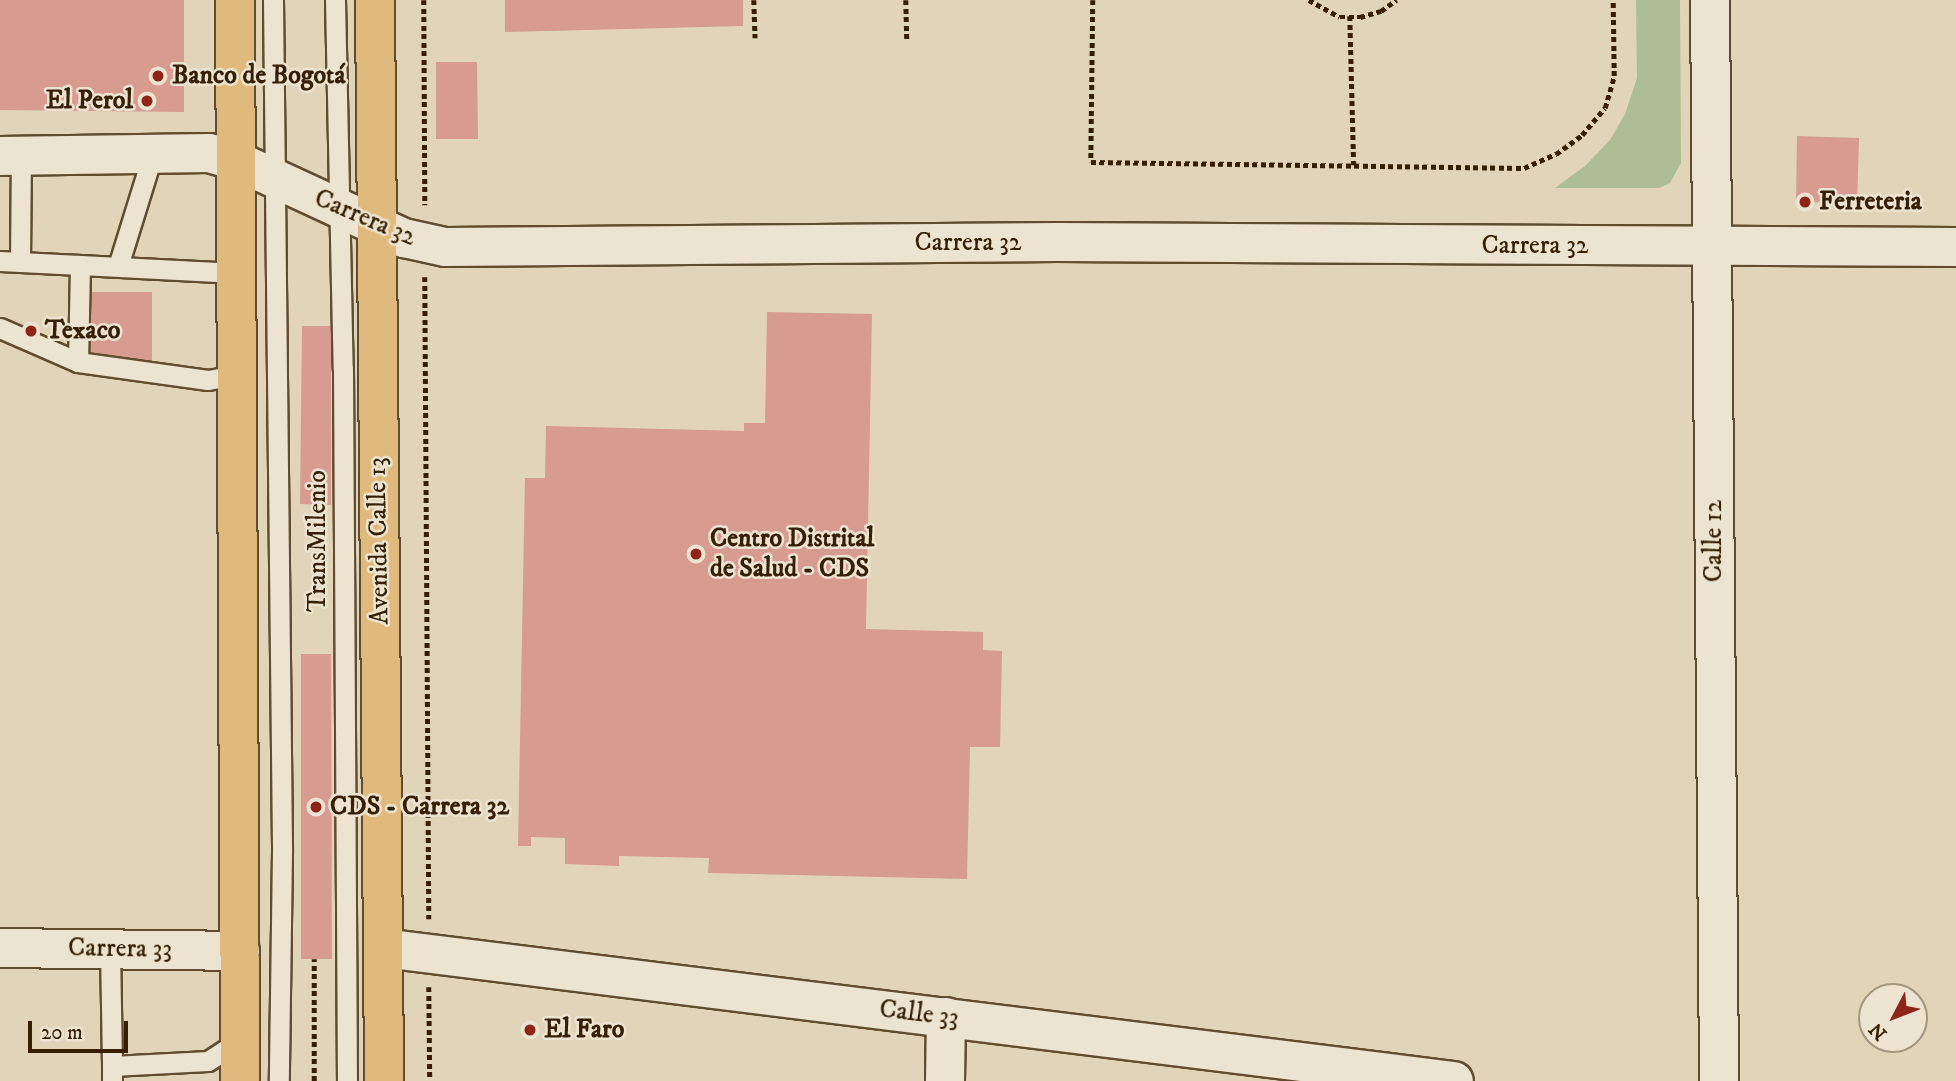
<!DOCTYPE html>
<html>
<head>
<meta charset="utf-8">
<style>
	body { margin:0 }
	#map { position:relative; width:1956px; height:1081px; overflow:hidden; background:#e1d4b8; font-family:"IM FELL DW Pica",serif }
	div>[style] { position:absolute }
	.green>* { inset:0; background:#adbe94 }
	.building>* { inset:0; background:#d79b8f }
	.path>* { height:4.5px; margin-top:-2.25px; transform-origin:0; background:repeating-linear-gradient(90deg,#361f02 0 5px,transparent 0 8.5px) }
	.roads { filter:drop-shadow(2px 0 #614c30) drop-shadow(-2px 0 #614c30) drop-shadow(0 2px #614c30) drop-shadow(0 -2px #614c30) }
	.service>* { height:19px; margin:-9.5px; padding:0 9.5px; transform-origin:9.5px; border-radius:9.5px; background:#ece3d1 }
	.minor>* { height:38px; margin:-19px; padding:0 19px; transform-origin:19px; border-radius:19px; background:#ece3d1 }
	.tertiary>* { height:38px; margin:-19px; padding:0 19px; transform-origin:19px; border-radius:19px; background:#ece3d1 }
	.primary>* { height:38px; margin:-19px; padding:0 19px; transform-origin:19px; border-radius:19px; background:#e0ba7c }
	.dots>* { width:19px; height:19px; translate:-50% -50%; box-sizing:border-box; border:4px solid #ece3d1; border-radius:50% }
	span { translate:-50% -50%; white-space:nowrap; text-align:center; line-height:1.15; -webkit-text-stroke:5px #ece3d1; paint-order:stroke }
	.poi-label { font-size:26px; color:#361f02; font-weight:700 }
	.left { translate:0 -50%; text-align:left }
	.right { translate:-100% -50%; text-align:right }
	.street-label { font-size:26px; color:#361f02 }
	.north { position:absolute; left:1858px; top:983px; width:70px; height:70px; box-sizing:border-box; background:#ece3d1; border:2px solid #a3957e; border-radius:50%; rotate:228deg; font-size:19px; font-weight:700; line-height:28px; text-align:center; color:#361f02 }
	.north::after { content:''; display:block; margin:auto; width:24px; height:32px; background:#8f2418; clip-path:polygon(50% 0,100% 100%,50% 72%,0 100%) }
	.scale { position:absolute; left:28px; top:1021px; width:100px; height:32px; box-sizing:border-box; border:4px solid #361f02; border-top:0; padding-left:9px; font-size:21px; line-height:24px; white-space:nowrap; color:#361f02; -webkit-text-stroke:5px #ece3d1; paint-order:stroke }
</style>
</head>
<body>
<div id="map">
	<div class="green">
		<i style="clip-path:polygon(1636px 0,1680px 0,1681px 163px,1670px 183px,1659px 188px,1555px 188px,1585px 166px,1610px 140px,1625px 114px,1637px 78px)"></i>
	</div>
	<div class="building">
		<i style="clip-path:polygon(0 0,184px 0,184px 112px,0 110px)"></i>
		<i style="clip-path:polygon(505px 0,743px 0,743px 26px,505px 32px)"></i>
		<i style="clip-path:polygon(436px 62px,477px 62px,478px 139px,436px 139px)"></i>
		<i style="clip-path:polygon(1797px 136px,1859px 138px,1857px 203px,1796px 202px)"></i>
		<i style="clip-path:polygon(85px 292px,152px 292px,152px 361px,85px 360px)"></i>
		<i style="clip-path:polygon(767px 312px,872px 314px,866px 629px,983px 632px,983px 650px,1002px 651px,1000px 747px,970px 747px,967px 879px,708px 873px,709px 858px,619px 856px,619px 866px,565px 864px,565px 838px,531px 837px,531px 846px,518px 846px,525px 478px,545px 478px,546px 426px,744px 431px,744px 423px,765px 423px)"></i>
		<i style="clip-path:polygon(302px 326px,331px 326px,331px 505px,300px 504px)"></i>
		<i style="clip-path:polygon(301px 654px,331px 654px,332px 959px,301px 959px)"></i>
	</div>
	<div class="path">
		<i style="left:424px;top:0;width:205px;rotate:89.7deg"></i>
		<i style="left:754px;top:0;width:38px;rotate:88deg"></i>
		<i style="left:906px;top:0;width:42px;rotate:88.6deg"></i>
		<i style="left:1093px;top:0;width:162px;rotate:90.7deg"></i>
		<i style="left:1091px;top:162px;width:433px;rotate:0.8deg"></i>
		<i style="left:1524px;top:168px;width:35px;rotate:-24deg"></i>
		<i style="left:1556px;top:154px;width:32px;rotate:-36deg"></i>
		<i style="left:1582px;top:135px;width:35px;rotate:-50deg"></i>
		<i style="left:1605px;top:108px;width:33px;rotate:-74deg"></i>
		<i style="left:1614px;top:76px;width:76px;rotate:-90.8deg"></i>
		<i style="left:1309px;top:0;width:35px;rotate:29deg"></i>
		<i style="left:1340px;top:17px;width:20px"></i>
		<i style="left:1360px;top:17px;width:22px;rotate:-16deg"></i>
		<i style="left:1381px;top:11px;width:19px;rotate:-36deg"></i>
		<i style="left:1350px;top:16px;width:149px;rotate:88.5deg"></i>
		<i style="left:425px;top:277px;width:642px;rotate:89.64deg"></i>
		<i style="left:429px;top:987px;width:94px;rotate:89.4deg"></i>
		<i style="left:314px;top:1081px;width:122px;rotate:-90deg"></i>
	</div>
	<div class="roads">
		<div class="service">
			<i style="left:273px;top:0;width:852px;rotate:89.39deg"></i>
			<i style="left:282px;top:852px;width:229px;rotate:90.8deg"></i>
			<i style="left:335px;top:0;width:369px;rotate:88.8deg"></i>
			<i style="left:343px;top:369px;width:712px;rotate:89.68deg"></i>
			<i style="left:0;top:261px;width:80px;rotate:2.9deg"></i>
			<i style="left:20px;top:262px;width:107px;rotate:-89.5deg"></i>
			<i style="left:119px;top:263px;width:115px;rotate:-72.8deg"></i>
			<i style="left:0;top:328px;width:85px;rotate:23.6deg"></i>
			<i style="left:78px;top:362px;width:131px;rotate:7.9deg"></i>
			<i style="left:208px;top:380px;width:29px;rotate:-10deg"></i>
			<i style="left:78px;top:362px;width:97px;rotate:-88.8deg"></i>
			<i style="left:80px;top:265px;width:157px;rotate:2.9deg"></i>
			<i style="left:110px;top:949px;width:117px;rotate:89deg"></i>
			<i style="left:112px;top:1081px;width:15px;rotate:-90deg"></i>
			<i style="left:112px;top:1066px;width:96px;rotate:-3deg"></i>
			<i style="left:208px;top:1061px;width:38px;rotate:-33deg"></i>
		</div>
		<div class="minor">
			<i style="left:0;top:948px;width:240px;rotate:0.7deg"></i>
			<i style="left:383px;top:948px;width:1079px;rotate:7.08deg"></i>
			<i style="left:945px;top:1081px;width:64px;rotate:-89.1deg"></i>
		</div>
		<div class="tertiary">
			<i style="left:1710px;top:0;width:1081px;rotate:89.52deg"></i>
			<i style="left:0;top:156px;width:209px;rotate:-0.8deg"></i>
			<i style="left:209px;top:153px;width:29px;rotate:16deg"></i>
			<i style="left:237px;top:161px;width:184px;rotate:24.8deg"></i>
			<i style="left:404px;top:238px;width:42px;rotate:12.4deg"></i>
			<i style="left:445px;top:247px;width:613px;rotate:-0.47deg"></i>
			<i style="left:1058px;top:242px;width:898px;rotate:0.32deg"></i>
		</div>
		<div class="primary">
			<i style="left:235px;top:0;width:1081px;rotate:89.73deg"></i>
			<i style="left:375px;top:0;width:1081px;rotate:89.52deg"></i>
		</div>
	</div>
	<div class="dots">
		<i style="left:158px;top:76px;background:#8f2418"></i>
		<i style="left:147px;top:101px;background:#8f2418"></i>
		<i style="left:1805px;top:202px;background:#8f2418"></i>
		<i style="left:31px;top:331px;background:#8f2418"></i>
		<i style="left:696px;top:554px;background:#8f2418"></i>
		<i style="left:316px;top:807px;background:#8f2418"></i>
		<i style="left:530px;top:1030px;background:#8f2418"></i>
	</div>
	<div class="poi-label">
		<span class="left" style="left:172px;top:76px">Banco de Bogotá</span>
		<span class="right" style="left:133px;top:101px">El Perol</span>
		<span class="left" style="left:1819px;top:202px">Ferreteria</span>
		<span class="left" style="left:45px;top:331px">Texaco</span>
		<span class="left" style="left:710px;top:554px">Centro Distrital<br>de Salud - CDS</span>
		<span class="left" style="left:330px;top:807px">CDS - Carrera 32</span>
		<span class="left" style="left:544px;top:1030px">El Faro</span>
	</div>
	<div class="street-label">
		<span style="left:365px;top:218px;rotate:23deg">Carrera 32</span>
		<span style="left:968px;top:243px">Carrera 32</span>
		<span style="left:1535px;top:246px">Carrera 32</span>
		<span style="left:318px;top:541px;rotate:-90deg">TransMilenio</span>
		<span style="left:379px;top:541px;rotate:-91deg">Avenida Calle 13</span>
		<span style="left:1714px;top:541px;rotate:-90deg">Calle 12</span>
		<span style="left:120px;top:949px;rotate:1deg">Carrera 33</span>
		<span style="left:919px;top:1014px;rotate:7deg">Calle 33</span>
	</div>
	<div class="north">N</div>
	<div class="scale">20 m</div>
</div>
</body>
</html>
